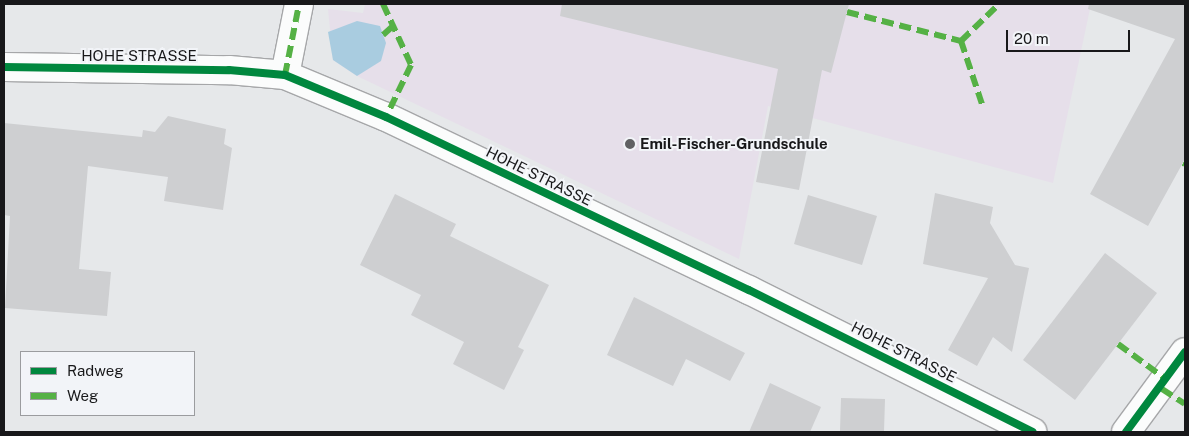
<!DOCTYPE html>
<html>
<head>
<meta charset="utf-8">
<style>
	body { margin:0 }
	#map { position:relative; width:1189px; height:436px; overflow:hidden; background:#e6e8ea; font-family:"Public Sans",sans-serif }
	div>[style] { position:absolute }
	.education>* { inset:0; background:#e6dfea }
	.water>* { inset:0; background:#a9cce0 }
	.building>* { inset:0; background:#cecfd1 }
	.roads { filter:drop-shadow(1px 0 #a6a7a9) drop-shadow(-1px 0 #a6a7a9) drop-shadow(0 1px #a6a7a9) drop-shadow(0 -1px #a6a7a9) }
	.minor>* { height:28px; margin:-14px; padding:0 14px; transform-origin:14px; border-radius:14px; background:#fbfcfc }
	.quiet>* { height:6px; margin-top:-3px; transform-origin:0; background:repeating-linear-gradient(90deg,#55b145 0 12px,transparent 0 18px) }
	.cycleway>* { height:8px; margin:-4px; padding:0 4px; transform-origin:4px; border-radius:4px; background:#00873e }
	.dots>* { width:14px; height:14px; translate:-50% -50%; box-sizing:border-box; border:2px solid #f2f4f8; border-radius:50% }
	span { translate:-50% -50%; white-space:nowrap; text-align:center; line-height:1.15; -webkit-text-stroke:4px #f2f4f8; paint-order:stroke }
	.street-label { font-size:15px; color:#18181a }
	.poi-label { font-size:15px; color:#18181a; font-weight:700 }
	.left { translate:0 -50%; text-align:left }
	.frame { position:absolute; inset:0; border:5px solid #18181a; pointer-events:none }
	.legend { position:absolute; left:20px; top:351px; width:175px; height:65px; box-sizing:border-box; background:#f2f4f8; border:1px solid #9b9c9f; margin:0; padding:6px 9px; list-style:none; font-size:15px; color:#18181a }
	.legend li { display:flex; align-items:center; gap:10px; height:25px }
	.legend b { width:25px; border:1px solid #9b9c9f }
	.scale { position:absolute; left:1006px; top:30px; width:124px; height:22px; box-sizing:border-box; border:2px solid #18181a; border-top:0; padding-left:6px; font-size:15px; line-height:18px; white-space:nowrap; color:#18181a; -webkit-text-stroke:4px #f2f4f8; paint-order:stroke }
</style>
</head>
<body>
<div id="map">
	<div class="education">
		<i style="clip-path:polygon(365px 4px,1091px 4px,1053px 183px,768px 106px,739px 259px,357px 76px,333px 60px,328px 9px,363px 13px)"></i>
	</div>
	<div class="water">
		<i style="clip-path:polygon(357px 21px,380px 26px,386px 43px,381px 61px,357px 76px,333px 60px,328px 32px)"></i>
	</div>
	<div class="building">
		<i style="clip-path:polygon(562px 4px,849px 4px,831px 73px,822px 70px,799px 190px,756px 182px,778px 69px,560px 16px)"></i>
		<i style="clip-path:polygon(1089px 4px,1185px 4px,1185px 159px,1148px 226px,1090px 194px,1175px 39px,1088px 9px)"></i>
		<i style="clip-path:polygon(168px 116px,226px 129px,224px 144px,232px 148px,223px 210px,164px 201px,168px 177px,88px 166px,79px 269px,111px 272px,107px 316px,5px 308px,10px 216px,4px 215px,4px 123px,142px 137px,143px 130px,155px 132px)"></i>
		<i style="clip-path:polygon(935px 193px,993px 207px,990px 223px,1015px 265px,1029px 268px,1012px 352px,993px 337px,977px 366px,948px 350px,988px 278px,923px 264px)"></i>
		<i style="clip-path:polygon(395px 194px,456px 224px,450px 236px,549px 285px,518px 347px,524px 350px,504px 390px,453px 364px,464px 342px,411px 315px,421px 295px,360px 265px)"></i>
		<i style="clip-path:polygon(808px 195px,877px 216px,862px 265px,794px 244px)"></i>
		<i style="clip-path:polygon(1105px 253px,1157px 293px,1075px 400px,1023px 360px)"></i>
		<i style="clip-path:polygon(634px 297px,745px 353px,730px 381px,686px 359px,673px 386px,607px 355px)"></i>
		<i style="clip-path:polygon(770px 383px,821px 407px,810px 432px,749px 432px)"></i>
		<i style="clip-path:polygon(841px 398px,885px 399px,884px 432px,840px 431px)"></i>
	</div>
	<div class="roads">
		<div class="minor">
			<i style="left:4px;top:67px;width:225px;rotate:0.8deg"></i>
			<i style="left:229px;top:70px;width:56px;rotate:5.1deg"></i>
			<i style="left:285px;top:75px;width:109px;rotate:22.6deg"></i>
			<i style="left:386px;top:117px;width:402px;rotate:25.5deg"></i>
			<i style="left:749px;top:290px;width:317px;rotate:26.6deg"></i>
			<i style="left:285px;top:75px;width:72px;rotate:-78.8deg"></i>
			<i style="left:1126px;top:432px;width:99px;rotate:-53.6deg"></i>
		</div>
	</div>
	<div class="quiet">
		<i style="left:383px;top:4px;width:67px;rotate:65.3deg"></i>
		<i style="left:411px;top:65px;width:58px;rotate:115.7deg"></i>
		<i style="left:847px;top:12px;width:118px;rotate:14.3deg"></i>
		<i style="left:961px;top:41px;width:53px;rotate:-44.2deg"></i>
		<i style="left:383px;top:35px;width:13px;rotate:-42deg"></i>
		<i style="left:961px;top:41px;width:70px;rotate:71.6deg"></i>
		<i style="left:285px;top:75px;width:72px;rotate:-78.8deg"></i>
		<i style="left:1183px;top:163px;width:2px;rotate:27deg"></i>
		<i style="left:1118px;top:344px;width:61px;rotate:36.3deg"></i>
		<i style="left:1162px;top:389px;width:27px;rotate:33deg"></i>
	</div>
	<div class="cycleway">
		<i style="left:4px;top:67px;width:225px;rotate:0.8deg"></i>
		<i style="left:229px;top:70px;width:56px;rotate:5.1deg"></i>
		<i style="left:285px;top:75px;width:109px;rotate:22.6deg"></i>
		<i style="left:386px;top:117px;width:402px;rotate:25.5deg"></i>
		<i style="left:749px;top:290px;width:317px;rotate:26.6deg"></i>
		<i style="left:1126px;top:432px;width:99px;rotate:-53.6deg"></i>
	</div>
	<div class="dots">
		<i style="left:630px;top:144px;background:#606163"></i>
	</div>
	<div class="street-label">
		<span style="left:139px;top:56px">HOHE STRASSE</span>
		<span style="left:539px;top:176px;rotate:26deg">HOHE STRASSE</span>
		<span style="left:904px;top:352px;rotate:27deg">HOHE STRASSE</span>
	</div>
	<div class="poi-label">
		<span class="left" style="left:640px;top:144px">Emil-Fischer-Grundschule</span>
	</div>
	<div class="frame"></div>
	<ul class="legend">
	<li><b style="height:6px;background:#00873e"></b>Radweg</li>
	<li><b style="height:6px;background:#55b145"></b>Weg</li>
	</ul>
	<div class="scale">20 m</div>
</div>
</body>
</html>
